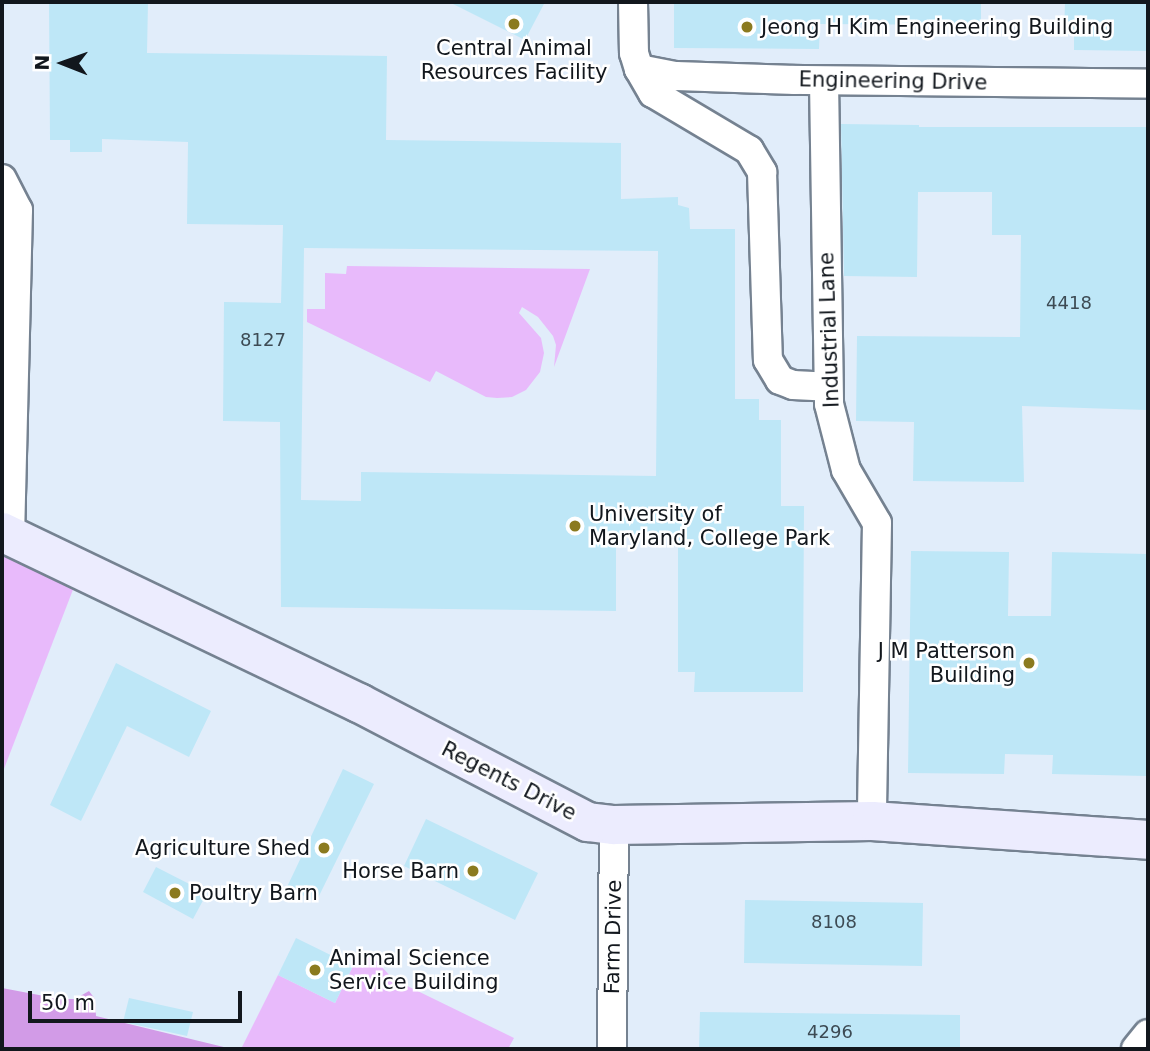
<!DOCTYPE html>
<html>
<head>
<meta charset="utf-8">
<style>
	body { margin:0 }
	#map { position:relative; width:1150px; height:1051px; overflow:hidden; background:#f2f8ff; font-family:"DejaVu Sans",sans-serif }
	div>[style] { position:absolute }
	.built>* { inset:0; background:#e1edfa }
	.green>* { inset:0; background:#e8bafb }
	.forest>* { inset:0; background:#d29be7 }
	.building>* { inset:0; background:#bee7f7 }
	.roads { filter:drop-shadow(2px 0 #758291) drop-shadow(-2px 0 #758291) drop-shadow(0 2px #758291) drop-shadow(0 -2px #758291) }
	.street>* { height:28px; margin:-14px; padding:0 14px; transform-origin:14px; border-radius:14px; background:#fff }
	.secondary>* { height:38px; margin:-19px; padding:0 19px; transform-origin:19px; border-radius:19px; background:#ececfe }
	.dots>* { width:19px; height:19px; translate:-50% -50%; box-sizing:border-box; border:4px solid #fff; border-radius:50% }
	span { translate:-50% -50%; white-space:nowrap; text-align:center; line-height:1.15; -webkit-text-stroke:5px #fff; paint-order:stroke }
	.number-label { font-size:18px; color:#3d4b54 }
	.number-label span { -webkit-text-stroke-width:0 }
	.poi-label { font-size:21px; color:#12171d }
	.left { translate:0 -50%; text-align:left }
	.right { translate:-100% -50%; text-align:right }
	.street-label { font-size:21px; color:#12171d }
	.frame { position:absolute; inset:0; border:4px solid #12171d; pointer-events:none }
	.north { position:absolute; left:28px; top:28px; width:70px; height:70px; -webkit-text-stroke:5px #fff; paint-order:stroke; rotate:271deg; font-size:19px; font-weight:700; line-height:28px; text-align:center; color:#12171d }
	.north::after { content:''; display:block; margin:auto; width:24px; height:32px; background:#12171d; clip-path:polygon(50% 0,100% 100%,50% 72%,0 100%) }
	.scale { position:absolute; left:28px; top:991px; width:214px; height:32px; box-sizing:border-box; border:4px solid #12171d; border-top:0; padding-left:9px; font-size:21px; line-height:24px; white-space:nowrap; color:#12171d; -webkit-text-stroke:5px #fff; paint-order:stroke }
</style>
</head>
<body>
<div id="map">
	<div class="built">
		<i style="clip-path:polygon(2px 2px,1148px 2px,1148px 1049px,2px 1049px)"></i>
	</div>
	<div class="green">
		<i style="clip-path:polygon(347px 266px,590px 269px,554px 367px,556px 345px,553px 336px,538px 317px,522px 307px,519px 313px,541px 338px,544px 353px,540px 372px,526px 390px,512px 397px,497px 398px,486px 397px,436px 371px,430px 382px,307px 322px,307px 309px,325px 309px,325px 273px,346px 274px)"></i>
		<i style="clip-path:polygon(2px 552px,74px 587px,2px 774px)"></i>
		<i style="clip-path:polygon(370px 954px,393px 979px,514px 1038px,508px 1049px,241px 1049px,278px 975px,335px 1003px,353px 966px)"></i>
	</div>
	<div class="forest">
		<i style="clip-path:polygon(2px 988px,60px 999px,75px 999px,89px 991px,95px 999px,96px 1016px,232px 1049px,2px 1049px)"></i>
	</div>
	<div class="building">
		<i style="clip-path:polygon(evenodd,49px 2px,148px 2px,147px 53px,387px 56px,386px 140px,621px 143px,621px 199px,678px 197px,678px 205px,689px 208px,690px 229px,735px 229px,735px 399px,759px 399px,759px 420px,781px 420px,781px 506px,804px 506px,803px 692px,694px 692px,695px 672px,678px 672px,678px 535px,616px 534px,616px 611px,281px 607px,280px 422px,223px 421px,224px 302px,281px 303px,283px 225px,187px 224px,188px 142px,102px 139px,102px 152px,70px 152px,70px 140px,50px 140px,49px 2px,304px 248px,658px 251px,656px 476px,361px 472px,361px 501px,301px 500px,304px 248px)"></i>
		<i style="clip-path:polygon(449px 2px,545px 2px,525px 40px)"></i>
		<i style="clip-path:polygon(674px 2px,981px 2px,981px 25px,820px 24px,819px 49px,674px 48px)"></i>
		<i style="clip-path:polygon(1065px 2px,1148px 2px,1148px 51px,1074px 50px,1074px 35px,1064px 35px)"></i>
		<i style="clip-path:polygon(841px 124px,919px 125px,919px 127px,1148px 127px,1147px 410px,1022px 406px,1024px 482px,913px 481px,914px 422px,856px 421px,857px 336px,1020px 337px,1021px 235px,992px 235px,992px 192px,918px 192px,917px 277px,844px 276px)"></i>
		<i style="clip-path:polygon(911px 551px,1009px 552px,1008px 616px,1051px 616px,1052px 552px,1148px 554px,1147px 776px,1052px 774px,1053px 755px,1005px 754px,1004px 774px,908px 773px)"></i>
		<i style="clip-path:polygon(116px 663px,211px 711px,189px 757px,127px 726px,81px 821px,50px 805px)"></i>
		<i style="clip-path:polygon(343px 769px,374px 784px,316px 902px,287px 887px)"></i>
		<i style="clip-path:polygon(426px 819px,538px 873px,515px 920px,404px 866px)"></i>
		<i style="clip-path:polygon(156px 867px,207px 893px,193px 919px,143px 892px)"></i>
		<i style="clip-path:polygon(745px 900px,923px 903px,922px 966px,744px 963px)"></i>
		<i style="clip-path:polygon(296px 938px,353px 966px,335px 1003px,278px 975px)"></i>
		<i style="clip-path:polygon(129px 998px,193px 1012px,187px 1036px,123px 1022px)"></i>
		<i style="clip-path:polygon(700px 1012px,960px 1015px,960px 1049px,699px 1049px)"></i>
	</div>
	<div class="roads">
		<div class="street">
			<i style="left:633px;top:2px;width:51px;rotate:88.9deg"></i>
			<i style="left:634px;top:53px;width:17px;rotate:73deg"></i>
			<i style="left:639px;top:69px;width:28px;rotate:60deg"></i>
			<i style="left:653px;top:93px;width:112px;rotate:30.7deg"></i>
			<i style="left:749px;top:150px;width:26px;rotate:59deg"></i>
			<i style="left:762px;top:172px;width:188px;rotate:88.2deg"></i>
			<i style="left:768px;top:360px;width:23px;rotate:59deg"></i>
			<i style="left:780px;top:380px;width:14px;rotate:21deg"></i>
			<i style="left:793px;top:385px;width:35px;rotate:3deg"></i>
			<i style="left:639px;top:69px;width:38px;rotate:11deg"></i>
			<i style="left:676px;top:76px;width:119px;rotate:1.9deg"></i>
			<i style="left:795px;top:80px;width:353px;rotate:0.6deg"></i>
			<i style="left:824px;top:81px;width:323px;rotate:89.1deg"></i>
			<i style="left:829px;top:404px;width:68px;rotate:75.6deg"></i>
			<i style="left:846px;top:470px;width:61px;rotate:59.7deg"></i>
			<i style="left:877px;top:523px;width:298px;rotate:91deg"></i>
			<i style="left:2px;top:179px;width:35px;rotate:63deg"></i>
			<i style="left:18px;top:210px;width:326px;rotate:91.4deg"></i>
			<i style="left:612px;top:1049px;width:224px;rotate:-89.5deg"></i>
			<i style="left:1136px;top:1049px;width:19px;rotate:-51deg"></i>
		</div>
		<div class="secondary">
			<i style="left:2px;top:532px;width:396px;rotate:25.6deg"></i>
			<i style="left:359px;top:703px;width:258px;rotate:27.5deg"></i>
			<i style="left:588px;top:822px;width:26px;rotate:7deg"></i>
			<i style="left:614px;top:825px;width:258px;rotate:-0.9deg"></i>
			<i style="left:872px;top:821px;width:277px;rotate:3.9deg"></i>
		</div>
	</div>
	<div class="dots">
		<i style="left:514px;top:24px;background:#8b7a1f"></i>
		<i style="left:747px;top:27px;background:#8b7a1f"></i>
		<i style="left:575px;top:526px;background:#8b7a1f"></i>
		<i style="left:1029px;top:663px;background:#8b7a1f"></i>
		<i style="left:324px;top:848px;background:#8b7a1f"></i>
		<i style="left:473px;top:871px;background:#8b7a1f"></i>
		<i style="left:175px;top:893px;background:#8b7a1f"></i>
		<i style="left:315px;top:970px;background:#8b7a1f"></i>
	</div>
	<div class="number-label">
		<span style="left:1069px;top:303px">4418</span>
		<span style="left:263px;top:340px">8127</span>
		<span style="left:834px;top:922px">8108</span>
		<span style="left:830px;top:1032px">4296</span>
	</div>
	<div class="poi-label">
		<span class="left" style="left:761px;top:27px">Jeong H Kim Engineering Building</span>
		<span style="left:514px;top:60px">Central Animal<br>Resources Facility</span>
		<span class="left" style="left:589px;top:526px">University of<br>Maryland, College Park</span>
		<span class="right" style="left:1015px;top:663px">J M Patterson<br>Building</span>
		<span class="right" style="left:310px;top:848px">Agriculture Shed</span>
		<span class="right" style="left:459px;top:871px">Horse Barn</span>
		<span class="left" style="left:189px;top:893px">Poultry Barn</span>
		<span class="left" style="left:329px;top:970px">Animal Science<br>Service Building</span>
	</div>
	<div class="street-label">
		<span style="left:893px;top:81px;rotate:1deg">Engineering Drive</span>
		<span style="left:829px;top:330px;rotate:-92deg">Industrial Lane</span>
		<span style="left:509px;top:781px;rotate:27deg">Regents Drive</span>
		<span style="left:613px;top:937px;rotate:-89deg">Farm Drive</span>
	</div>
	<div class="frame"></div>
	<div class="north">N</div>
	<div class="scale">50 m</div>
</div>
</body>
</html>
